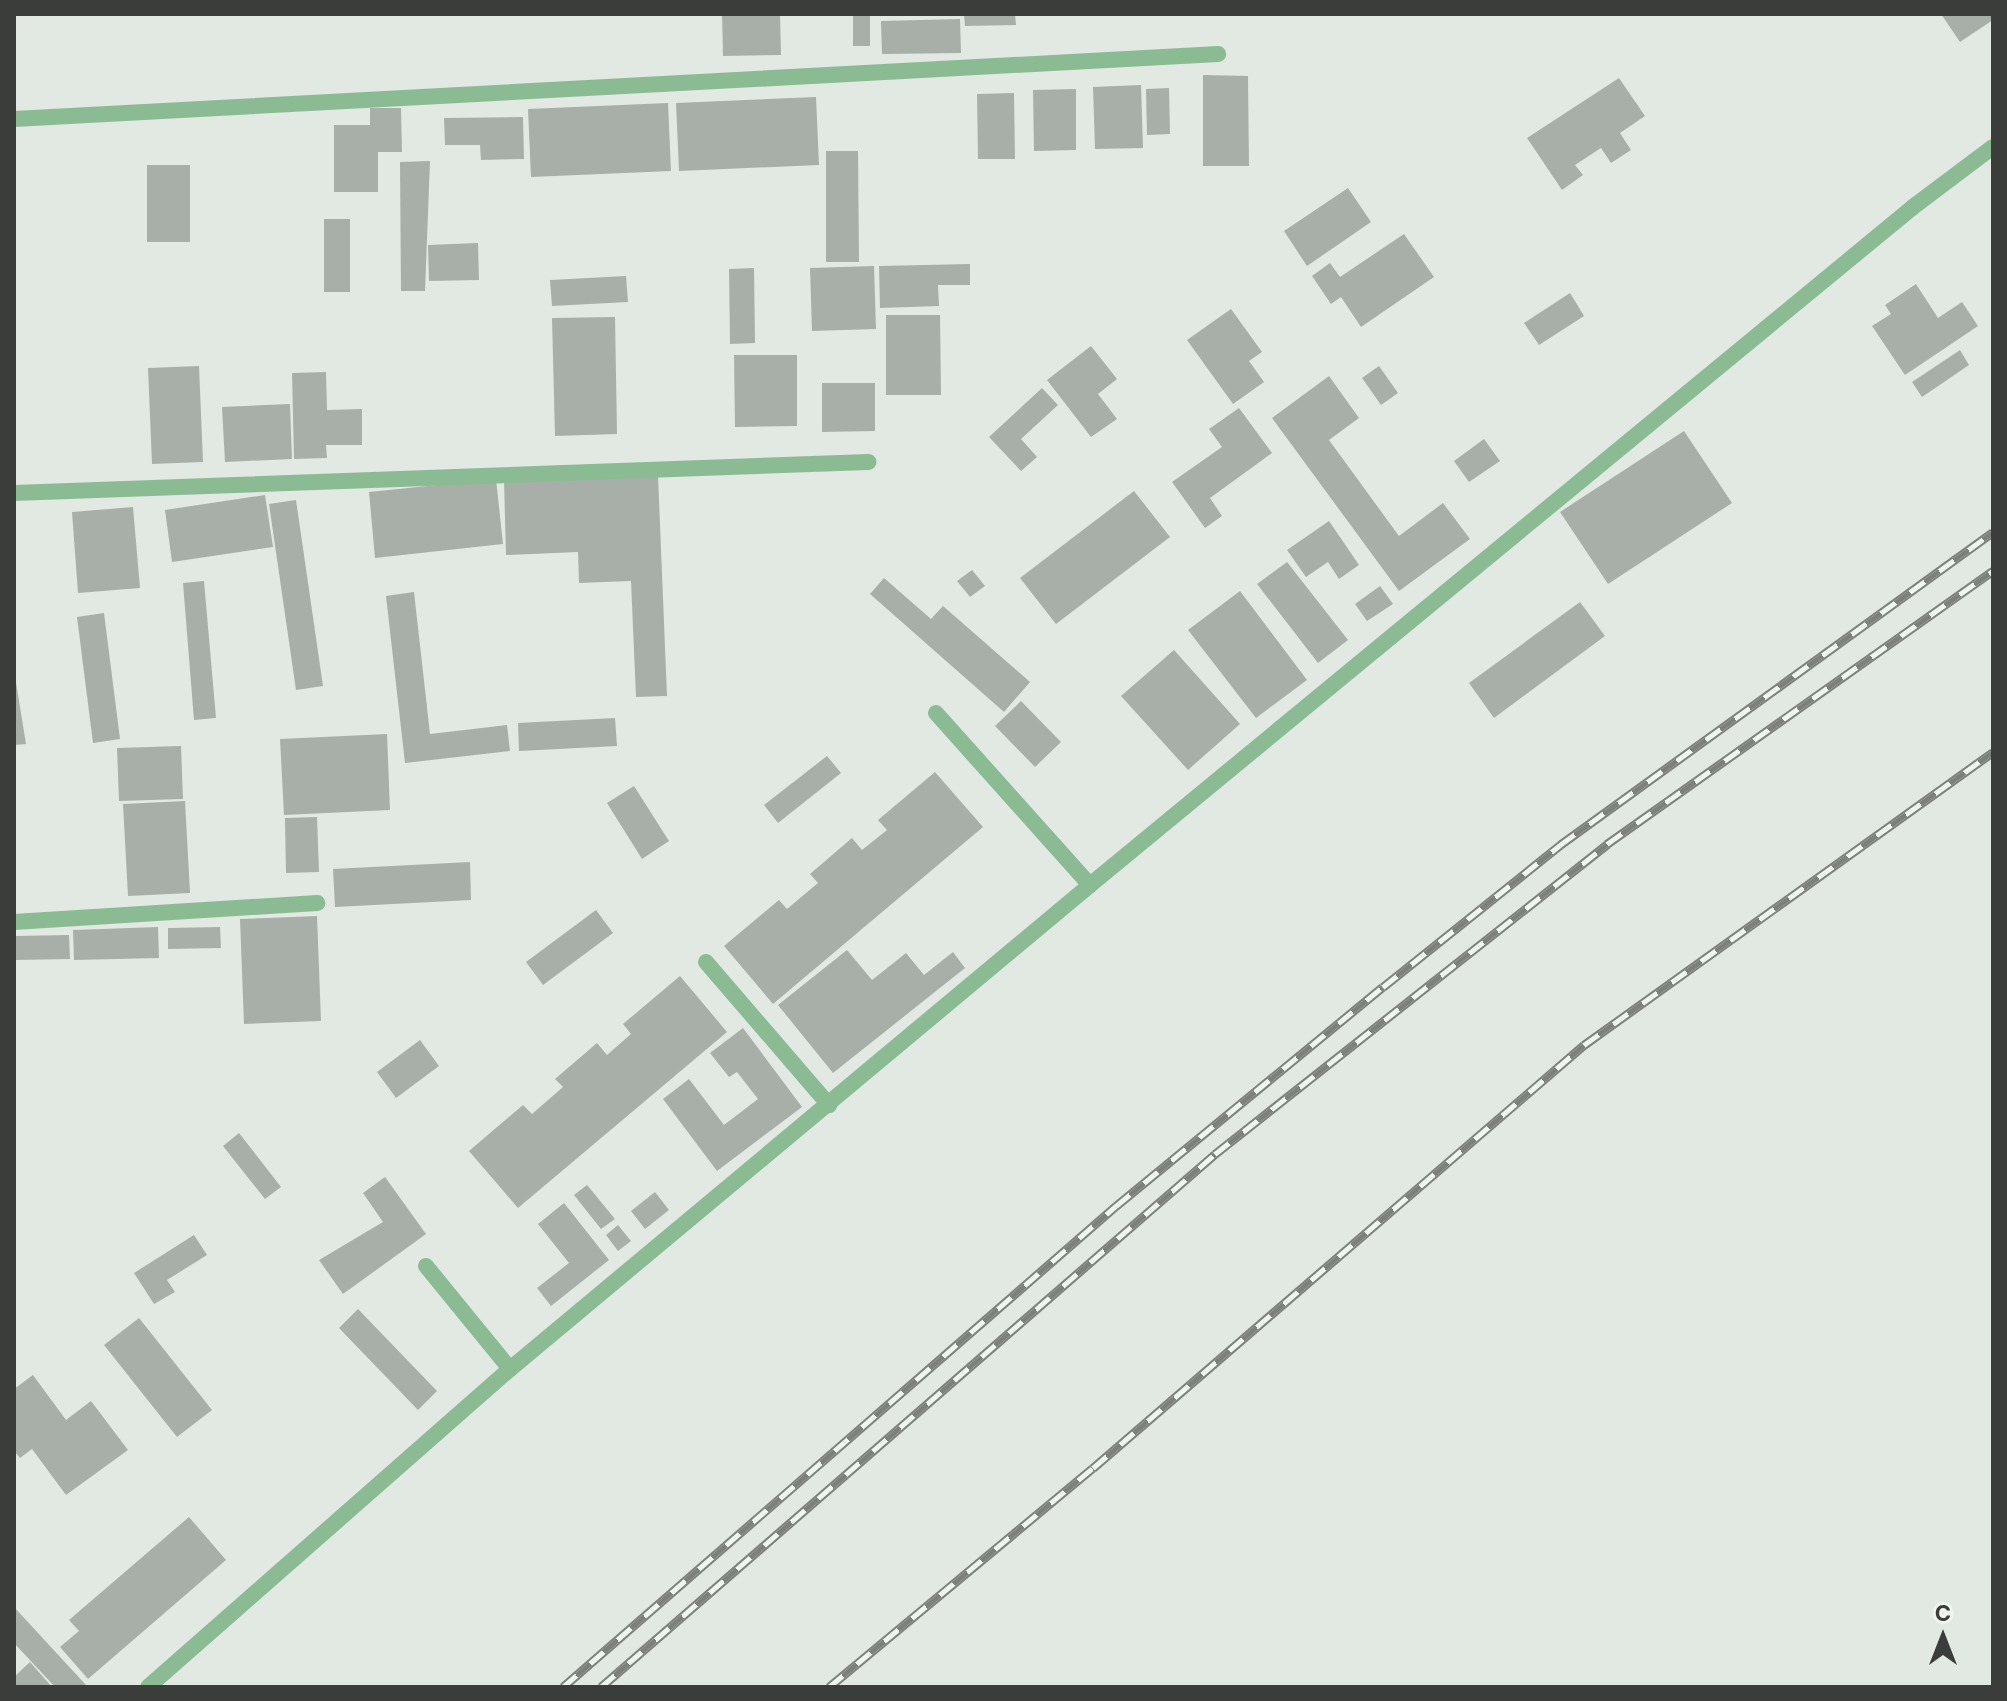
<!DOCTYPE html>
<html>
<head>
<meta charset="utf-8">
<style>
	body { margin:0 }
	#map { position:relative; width:2007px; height:1701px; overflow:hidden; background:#e2e9e3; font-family:Inter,sans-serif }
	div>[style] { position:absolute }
	.building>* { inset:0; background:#a8afa9 }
	.service>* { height:16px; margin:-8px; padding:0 8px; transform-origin:8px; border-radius:8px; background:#8bbb93 }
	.rail>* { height:9px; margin-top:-4.5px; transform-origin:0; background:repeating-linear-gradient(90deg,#eff6f0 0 18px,#7c817c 0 36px); box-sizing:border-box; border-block:2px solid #7c817c }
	span { translate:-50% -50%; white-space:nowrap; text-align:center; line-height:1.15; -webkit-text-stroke:6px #eff6f0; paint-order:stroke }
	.frame { position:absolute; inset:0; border:16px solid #3a3d3a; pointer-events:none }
	.north { position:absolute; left:1903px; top:1597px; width:80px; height:80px; -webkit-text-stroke:6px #eff6f0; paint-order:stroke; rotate:0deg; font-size:22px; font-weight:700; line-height:32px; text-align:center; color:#3a3d3a }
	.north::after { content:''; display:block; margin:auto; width:28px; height:36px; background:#3a3d3a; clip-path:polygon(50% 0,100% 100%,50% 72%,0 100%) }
</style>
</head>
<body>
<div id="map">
	<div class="building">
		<i style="clip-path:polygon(722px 14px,780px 14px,781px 55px,723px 56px)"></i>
		<i style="clip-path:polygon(853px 14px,870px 14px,870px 46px,853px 46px)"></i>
		<i style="clip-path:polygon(964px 14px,1015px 14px,1016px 25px,965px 26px)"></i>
		<i style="clip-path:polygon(1941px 14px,1993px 14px,1993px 20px,1960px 42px)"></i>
		<i style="clip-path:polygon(960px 19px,961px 53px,882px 54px,881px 21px)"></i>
		<i style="clip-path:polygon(1203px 75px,1248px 76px,1249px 166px,1203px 166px)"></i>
		<i style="clip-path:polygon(1619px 78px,1645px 116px,1620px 133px,1631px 150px,1611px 163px,1601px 148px,1575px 165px,1583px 175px,1562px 190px,1527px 138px)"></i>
		<i style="clip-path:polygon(1141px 85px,1143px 148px,1095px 149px,1093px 87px)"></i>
		<i style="clip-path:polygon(1169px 88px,1170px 134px,1147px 135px,1146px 89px)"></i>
		<i style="clip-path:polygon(1076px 89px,1076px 150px,1034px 151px,1033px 90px)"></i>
		<i style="clip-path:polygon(1014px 93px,1015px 159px,978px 159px,977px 94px)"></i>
		<i style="clip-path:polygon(816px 97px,819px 165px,679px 171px,676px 103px)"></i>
		<i style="clip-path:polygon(668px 103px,671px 171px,531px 177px,528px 109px)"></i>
		<i style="clip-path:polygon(370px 108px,401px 108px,402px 152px,378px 152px,378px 192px,334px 192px,334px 125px,370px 125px)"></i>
		<i style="clip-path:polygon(523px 117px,524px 159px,481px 160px,480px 145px,445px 145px,444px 118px)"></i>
		<i style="clip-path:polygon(826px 151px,858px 151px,859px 262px,826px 262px)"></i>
		<i style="clip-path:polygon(430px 161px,425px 291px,401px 291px,400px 162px)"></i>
		<i style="clip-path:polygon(147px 165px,190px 165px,190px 242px,147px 242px)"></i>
		<i style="clip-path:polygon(1348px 188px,1371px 222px,1307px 266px,1284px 231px)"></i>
		<i style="clip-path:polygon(324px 219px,350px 219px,350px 292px,324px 292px)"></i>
		<i style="clip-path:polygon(1404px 234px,1434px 277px,1361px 327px,1341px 297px,1331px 304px,1312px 276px,1330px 263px,1340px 277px)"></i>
		<i style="clip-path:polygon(478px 243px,479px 280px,429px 281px,428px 245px)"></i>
		<i style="clip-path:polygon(970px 264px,970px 285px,938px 285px,939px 306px,880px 308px,879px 266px)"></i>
		<i style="clip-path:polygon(874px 266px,876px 329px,812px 331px,810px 268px)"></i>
		<i style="clip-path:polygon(754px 268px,755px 343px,730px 344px,729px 269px)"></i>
		<i style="clip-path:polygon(626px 276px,628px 302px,552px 306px,550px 280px)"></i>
		<i style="clip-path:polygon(1916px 284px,1938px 318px,1962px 302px,1978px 326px,1905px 375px,1872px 326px,1891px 314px,1885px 305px)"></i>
		<i style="clip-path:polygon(1570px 293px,1584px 316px,1539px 345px,1524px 323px)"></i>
		<i style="clip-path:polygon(1231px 309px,1262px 352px,1249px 361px,1264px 382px,1233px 404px,1187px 340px)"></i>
		<i style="clip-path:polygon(886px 315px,940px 315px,941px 395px,886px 395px)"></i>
		<i style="clip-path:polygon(615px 317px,617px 434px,555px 436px,552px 318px)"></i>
		<i style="clip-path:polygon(1091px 346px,1117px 379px,1098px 394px,1117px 419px,1091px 437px,1047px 380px)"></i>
		<i style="clip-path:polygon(1960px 350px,1969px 365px,1922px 397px,1912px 382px)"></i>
		<i style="clip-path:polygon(734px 355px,797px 355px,797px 426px,735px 427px)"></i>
		<i style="clip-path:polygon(199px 366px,203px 462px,152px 464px,148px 368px)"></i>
		<i style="clip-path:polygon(1379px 366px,1398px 393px,1381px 405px,1362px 378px)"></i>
		<i style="clip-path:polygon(326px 372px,327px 410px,362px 409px,362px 445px,326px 445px,327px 458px,294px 459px,292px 373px)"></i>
		<i style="clip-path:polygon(1329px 376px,1359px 418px,1329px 440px,1399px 536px,1443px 503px,1470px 539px,1399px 591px,1272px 418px)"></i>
		<i style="clip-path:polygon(822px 383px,875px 383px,875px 431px,822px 432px)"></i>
		<i style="clip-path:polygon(1042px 388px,1058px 405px,1021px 439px,1037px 457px,1021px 471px,989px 437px)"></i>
		<i style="clip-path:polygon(290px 404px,292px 459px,225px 462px,222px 407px)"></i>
		<i style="clip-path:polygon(1239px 408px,1272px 453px,1210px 498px,1222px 516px,1205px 528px,1172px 482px,1222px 447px,1209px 429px)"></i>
		<i style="clip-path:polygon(1684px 431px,1732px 503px,1608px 584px,1560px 512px)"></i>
		<i style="clip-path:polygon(1484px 439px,1500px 461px,1469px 482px,1454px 461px)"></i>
		<i style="clip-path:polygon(658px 475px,667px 696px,636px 697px,631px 581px,579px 583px,578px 552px,506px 555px,504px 480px)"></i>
		<i style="clip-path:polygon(496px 479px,503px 544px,375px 558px,369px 492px)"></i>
		<i style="clip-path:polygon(1134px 491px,1170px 537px,1056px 624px,1020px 578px)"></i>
		<i style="clip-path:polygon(265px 495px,273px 547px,172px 562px,165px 510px)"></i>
		<i style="clip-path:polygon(296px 500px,323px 686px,296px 690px,269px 504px)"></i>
		<i style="clip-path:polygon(133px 507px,140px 588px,78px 593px,72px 512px)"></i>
		<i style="clip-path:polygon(1329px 521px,1359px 565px,1339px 579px,1328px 562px,1306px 577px,1287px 550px)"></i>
		<i style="clip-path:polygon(1287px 562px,1348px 640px,1318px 663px,1257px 584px)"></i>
		<i style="clip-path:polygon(972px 570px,985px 586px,970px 597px,957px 581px)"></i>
		<i style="clip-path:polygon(884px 578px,931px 619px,943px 606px,1030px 682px,1004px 712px,870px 594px)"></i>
		<i style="clip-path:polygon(204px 581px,216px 718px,194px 720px,183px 583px)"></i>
		<i style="clip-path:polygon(1380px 586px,1393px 604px,1367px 621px,1355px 604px)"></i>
		<i style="clip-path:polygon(1240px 591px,1307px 680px,1256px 718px,1188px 630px)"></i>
		<i style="clip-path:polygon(414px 592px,430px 734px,507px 725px,510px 751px,405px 763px,386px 596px)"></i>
		<i style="clip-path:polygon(1580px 602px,1605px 636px,1494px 718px,1469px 683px)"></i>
		<i style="clip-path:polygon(104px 613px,120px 739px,93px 743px,77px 617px)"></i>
		<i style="clip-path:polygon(1174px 650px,1240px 724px,1188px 770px,1121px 696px)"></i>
		<i style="clip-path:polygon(14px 670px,26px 744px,14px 745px)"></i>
		<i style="clip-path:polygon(1021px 701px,1061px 742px,1035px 767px,995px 726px)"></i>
		<i style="clip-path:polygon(615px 718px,617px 746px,519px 751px,518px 723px)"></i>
		<i style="clip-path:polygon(387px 734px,390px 810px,284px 815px,280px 739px)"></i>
		<i style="clip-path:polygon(181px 746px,183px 799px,119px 801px,117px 748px)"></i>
		<i style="clip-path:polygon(827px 756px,841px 773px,778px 823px,764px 805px)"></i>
		<i style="clip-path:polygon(935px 772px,983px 827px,773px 1004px,724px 946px,779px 900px,787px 909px,818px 883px,810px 874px,852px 838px,862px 850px,887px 830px,878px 820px)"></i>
		<i style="clip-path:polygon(634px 786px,669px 841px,642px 859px,607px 803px)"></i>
		<i style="clip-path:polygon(185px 801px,190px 893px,128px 896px,123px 804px)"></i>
		<i style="clip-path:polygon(317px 817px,319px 872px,286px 873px,285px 818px)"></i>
		<i style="clip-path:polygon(470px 862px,471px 900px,335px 907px,333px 869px)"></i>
		<i style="clip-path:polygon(596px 910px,613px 933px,543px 985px,526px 962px)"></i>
		<i style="clip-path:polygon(317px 916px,321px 1021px,244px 1024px,240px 919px)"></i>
		<i style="clip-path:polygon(158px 927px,159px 958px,74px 960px,73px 930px)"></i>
		<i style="clip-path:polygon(220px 927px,221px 948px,168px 949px,168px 928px)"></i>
		<i style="clip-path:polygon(69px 935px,70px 959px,14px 960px,14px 936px)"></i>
		<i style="clip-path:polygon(847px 950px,872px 980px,906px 953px,924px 975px,953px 952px,965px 968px,833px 1073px,778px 1005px)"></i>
		<i style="clip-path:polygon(680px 976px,727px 1032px,518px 1208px,469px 1151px,523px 1105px,532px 1114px,563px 1087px,555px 1079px,597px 1043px,607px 1055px,631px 1034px,623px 1024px)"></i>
		<i style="clip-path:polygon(743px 1028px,802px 1107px,717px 1171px,663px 1099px,689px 1079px,724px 1125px,758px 1099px,737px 1072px,729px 1077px,710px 1053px)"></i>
		<i style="clip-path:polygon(420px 1040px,439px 1066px,396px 1098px,377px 1072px)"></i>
		<i style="clip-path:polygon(239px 1133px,281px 1187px,265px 1199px,223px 1146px)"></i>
		<i style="clip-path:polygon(385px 1177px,426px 1234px,343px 1294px,319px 1260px,383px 1222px,363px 1193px)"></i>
		<i style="clip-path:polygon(587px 1185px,615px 1219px,601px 1229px,574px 1195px)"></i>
		<i style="clip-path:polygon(655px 1192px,669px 1210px,645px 1229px,631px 1211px)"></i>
		<i style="clip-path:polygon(564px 1203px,609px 1260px,551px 1306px,537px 1288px,569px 1263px,538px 1224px)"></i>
		<i style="clip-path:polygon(618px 1225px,631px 1241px,618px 1251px,606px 1235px)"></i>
		<i style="clip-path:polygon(194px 1235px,207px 1255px,167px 1280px,175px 1292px,154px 1304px,134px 1273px)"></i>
		<i style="clip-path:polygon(358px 1309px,437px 1391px,418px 1410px,339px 1328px)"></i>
		<i style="clip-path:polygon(139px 1318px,212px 1410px,177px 1437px,104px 1345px)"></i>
		<i style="clip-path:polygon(33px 1375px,66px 1420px,91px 1401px,128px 1450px,66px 1495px,32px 1449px,20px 1458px,14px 1451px,14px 1389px)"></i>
		<i style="clip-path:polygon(189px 1517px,226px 1560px,88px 1679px,60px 1647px,79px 1631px,69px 1620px)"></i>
		<i style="clip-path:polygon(14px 1607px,86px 1685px,84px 1687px,55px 1687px,14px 1643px)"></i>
		<i style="clip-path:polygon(30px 1662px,52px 1687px,14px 1687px,14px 1677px)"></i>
	</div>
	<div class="service">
		<i style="left:14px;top:119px;width:1206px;rotate:-3.09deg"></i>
		<i style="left:14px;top:493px;width:855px;rotate:-2.08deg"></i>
		<i style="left:936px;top:713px;width:231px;rotate:48.2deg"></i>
		<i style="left:14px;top:922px;width:304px;rotate:-3.6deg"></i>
		<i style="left:706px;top:962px;width:189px;rotate:49.3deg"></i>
		<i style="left:426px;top:1266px;width:133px;rotate:50.8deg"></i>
		<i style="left:148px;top:1687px;width:482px;rotate:-41.3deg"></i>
		<i style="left:510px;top:1369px;width:755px;rotate:-39.84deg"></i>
		<i style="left:1090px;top:885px;width:1066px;rotate:-39.48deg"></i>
		<i style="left:1913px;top:207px;width:100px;rotate:-36.9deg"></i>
	</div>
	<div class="rail">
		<i style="left:563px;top:1687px;width:733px;rotate:-41.02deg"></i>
		<i style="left:1116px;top:1206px;width:345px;rotate:-39.4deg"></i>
		<i style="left:1383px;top:987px;width:227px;rotate:-38.7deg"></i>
		<i style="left:1560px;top:845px;width:534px;rotate:-35.86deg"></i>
		<i style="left:601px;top:1687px;width:813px;rotate:-40.96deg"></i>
		<i style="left:1215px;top:1154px;width:500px;rotate:-38.3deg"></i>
		<i style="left:1607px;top:844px;width:473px;rotate:-35.3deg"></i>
		<i style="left:829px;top:1687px;width:343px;rotate:-39.7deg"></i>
		<i style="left:1093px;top:1468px;width:648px;rotate:-40.75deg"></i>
		<i style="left:1584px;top:1045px;width:503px;rotate:-35.62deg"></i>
	</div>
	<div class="frame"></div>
	<div class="north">С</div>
</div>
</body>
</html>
